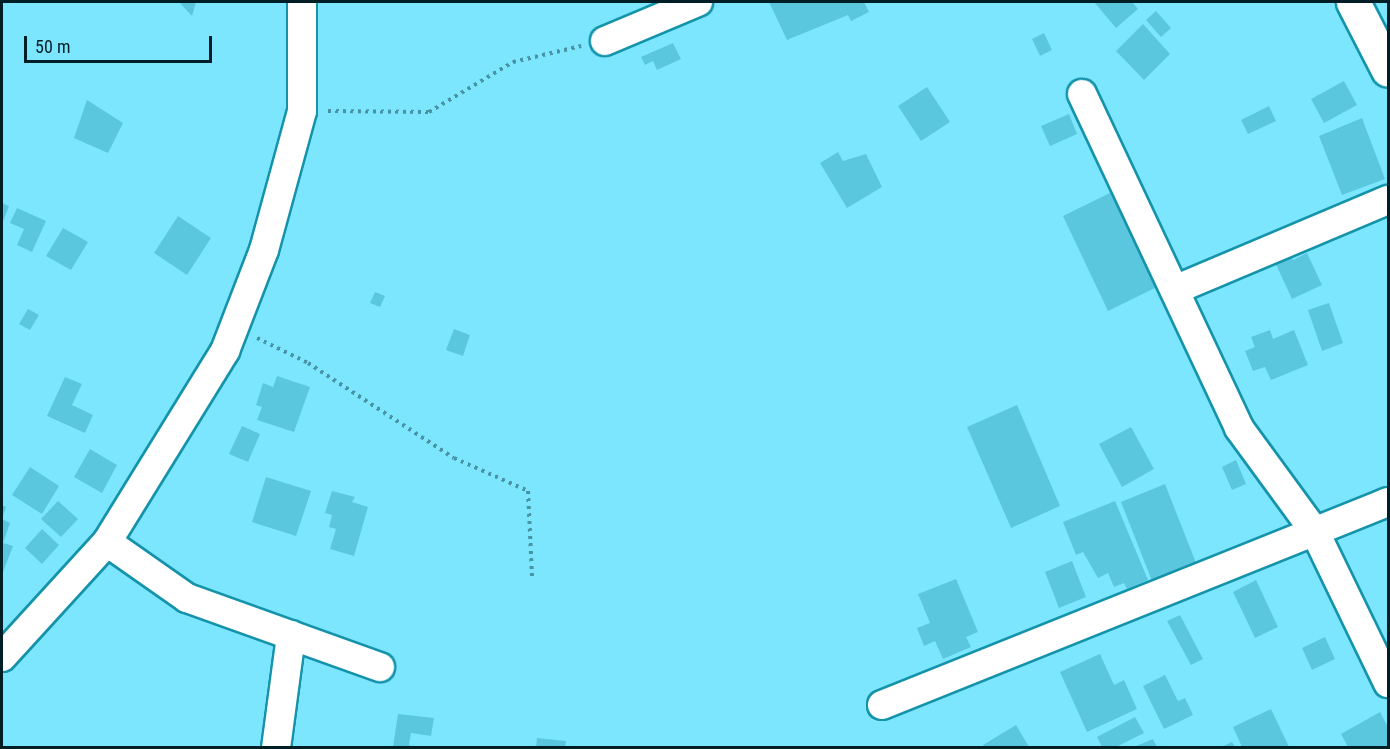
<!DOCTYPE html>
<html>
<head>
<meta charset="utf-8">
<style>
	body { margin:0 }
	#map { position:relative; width:1390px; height:749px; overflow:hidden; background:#7ce6ff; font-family:"Roboto Condensed",sans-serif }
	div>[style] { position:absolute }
	.building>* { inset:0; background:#5bc7df }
	.path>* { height:4px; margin-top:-2px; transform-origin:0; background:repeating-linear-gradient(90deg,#4893a4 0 3px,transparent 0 7.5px) }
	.roads { filter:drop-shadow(2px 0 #1493aa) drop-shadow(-2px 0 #1493aa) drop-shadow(0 2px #1493aa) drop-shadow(0 -2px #1493aa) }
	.minor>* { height:28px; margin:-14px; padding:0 14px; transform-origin:14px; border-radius:14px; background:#fff }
	.tertiary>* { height:33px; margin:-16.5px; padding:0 16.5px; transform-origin:16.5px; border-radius:16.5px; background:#fff }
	span { translate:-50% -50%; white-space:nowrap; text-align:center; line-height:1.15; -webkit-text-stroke:6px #7ce6ff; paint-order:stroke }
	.frame { position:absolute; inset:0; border:3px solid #001e25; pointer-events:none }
	.scale { position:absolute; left:24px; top:36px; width:188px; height:27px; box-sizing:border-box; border:3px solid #001e25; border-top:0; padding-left:8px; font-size:18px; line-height:21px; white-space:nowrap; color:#001e25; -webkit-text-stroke:4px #7ce6ff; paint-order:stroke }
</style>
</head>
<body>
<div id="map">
	<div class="building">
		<i style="clip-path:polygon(179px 2px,196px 2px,192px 16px)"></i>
		<i style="clip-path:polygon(769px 2px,864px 2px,869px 12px,851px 21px,848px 15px,787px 40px)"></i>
		<i style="clip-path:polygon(1094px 2px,1132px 2px,1138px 9px,1116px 28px)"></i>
		<i style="clip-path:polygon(1156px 11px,1171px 28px,1161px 37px,1146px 20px)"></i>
		<i style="clip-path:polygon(1143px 24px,1170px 54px,1144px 80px,1116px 51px)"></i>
		<i style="clip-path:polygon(1044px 33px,1052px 50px,1040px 56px,1032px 39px)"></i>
		<i style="clip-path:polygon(673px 43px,681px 59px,657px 70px,653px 61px,645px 65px,641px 57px)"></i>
		<i style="clip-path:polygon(1344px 81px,1357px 105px,1324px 123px,1311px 99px)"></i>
		<i style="clip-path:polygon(927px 87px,950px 122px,921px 141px,898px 106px)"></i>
		<i style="clip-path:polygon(87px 100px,123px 123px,108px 153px,74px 138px)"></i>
		<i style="clip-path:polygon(1269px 106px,1276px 121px,1248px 134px,1241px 120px)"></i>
		<i style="clip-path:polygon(1069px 114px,1077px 134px,1050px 146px,1041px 126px)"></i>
		<i style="clip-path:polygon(1362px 118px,1385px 179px,1342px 195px,1319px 136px)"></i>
		<i style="clip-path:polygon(838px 152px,843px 161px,866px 154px,882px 187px,847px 208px,820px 163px)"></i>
		<i style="clip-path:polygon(1114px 191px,1159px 286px,1108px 311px,1063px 216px)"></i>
		<i style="clip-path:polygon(2px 203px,9px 206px,2px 224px)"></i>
		<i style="clip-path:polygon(17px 208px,46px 221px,32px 252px,17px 245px,24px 229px,10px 223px)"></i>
		<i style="clip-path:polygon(178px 216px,211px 238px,187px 275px,154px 253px)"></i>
		<i style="clip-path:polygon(63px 228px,88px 242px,71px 270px,46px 256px)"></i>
		<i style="clip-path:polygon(1289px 253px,1293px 260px,1307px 253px,1322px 285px,1292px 299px,1274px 260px)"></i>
		<i style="clip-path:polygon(375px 292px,385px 296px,380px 307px,370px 303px)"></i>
		<i style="clip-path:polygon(1329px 303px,1343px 343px,1322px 351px,1308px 310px)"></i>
		<i style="clip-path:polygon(28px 309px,39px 315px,30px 330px,19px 324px)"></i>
		<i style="clip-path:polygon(454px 329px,470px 335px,463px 356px,446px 350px)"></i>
		<i style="clip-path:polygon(1270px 330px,1273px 339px,1294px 330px,1308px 365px,1271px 380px,1265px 367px,1253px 371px,1245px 351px,1255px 347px,1251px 337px)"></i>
		<i style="clip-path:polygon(277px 376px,310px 387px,294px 432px,257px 420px,262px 407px,256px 405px,263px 383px,273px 387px)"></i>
		<i style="clip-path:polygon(65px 377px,82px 384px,72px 405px,93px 415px,85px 433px,47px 416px)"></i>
		<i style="clip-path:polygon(1017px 405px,1060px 506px,1011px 528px,967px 427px)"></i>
		<i style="clip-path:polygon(242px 426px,260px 434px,248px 462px,229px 454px)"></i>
		<i style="clip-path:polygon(1131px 427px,1154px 469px,1122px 487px,1099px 444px)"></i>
		<i style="clip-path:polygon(90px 449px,117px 465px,102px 493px,74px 477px)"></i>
		<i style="clip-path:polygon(1236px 460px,1246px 484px,1232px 490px,1222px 467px)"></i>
		<i style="clip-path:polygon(30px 467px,59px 486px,42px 514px,12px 495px)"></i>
		<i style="clip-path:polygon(266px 477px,311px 491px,296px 536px,252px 522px)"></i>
		<i style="clip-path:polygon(1165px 484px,1198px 568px,1154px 586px,1121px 502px)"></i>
		<i style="clip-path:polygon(332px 491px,355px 497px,352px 502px,368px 507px,354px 556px,330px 549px,336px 529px,329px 527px,332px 515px,325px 513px)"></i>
		<i style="clip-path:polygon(58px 501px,78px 519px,61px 537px,41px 519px)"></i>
		<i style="clip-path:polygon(1115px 501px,1148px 580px,1127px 589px,1124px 583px,1114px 587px,1108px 573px,1098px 578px,1083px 552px,1076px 555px,1063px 522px)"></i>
		<i style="clip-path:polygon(2px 505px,6px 507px,2px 519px,10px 523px,3px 543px,13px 546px,3px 572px,2px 571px)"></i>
		<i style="clip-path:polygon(42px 529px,59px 545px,42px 564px,25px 548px)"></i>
		<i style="clip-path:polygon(1072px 561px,1086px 597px,1059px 608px,1045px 572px)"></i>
		<i style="clip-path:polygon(956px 579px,978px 632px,966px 637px,971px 647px,943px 659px,935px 641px,924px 646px,917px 628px,930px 623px,918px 594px)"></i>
		<i style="clip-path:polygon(1256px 580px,1278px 627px,1255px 638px,1233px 592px)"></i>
		<i style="clip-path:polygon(1180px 615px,1203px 659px,1191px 665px,1167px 621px)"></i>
		<i style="clip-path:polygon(1325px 637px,1335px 659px,1312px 670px,1302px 648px)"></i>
		<i style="clip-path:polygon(1100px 654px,1114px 685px,1124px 680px,1137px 709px,1087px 732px,1060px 672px)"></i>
		<i style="clip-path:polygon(1165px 675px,1178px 701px,1185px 698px,1193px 715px,1164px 729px,1143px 686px)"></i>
		<i style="clip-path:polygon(1271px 709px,1289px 747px,1242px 747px,1233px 727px)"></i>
		<i style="clip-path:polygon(1380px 712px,1388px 727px,1388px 747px,1348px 747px,1341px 734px)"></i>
		<i style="clip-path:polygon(398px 714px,434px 718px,431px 736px,411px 733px,409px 745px,415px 747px,393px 747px)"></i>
		<i style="clip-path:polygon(1135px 717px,1144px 733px,1116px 747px,1102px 747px,1097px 737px)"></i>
		<i style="clip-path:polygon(1016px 725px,1029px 747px,985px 747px,983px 745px)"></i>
		<i style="clip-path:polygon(537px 738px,566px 741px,565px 747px,536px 747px)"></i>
		<i style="clip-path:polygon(1153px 739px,1157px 747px,1134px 747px)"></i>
		<i style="clip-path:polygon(1232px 742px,1235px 747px,1221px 747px)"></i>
	</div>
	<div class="path">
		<i style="left:328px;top:111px;width:101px;rotate:0.6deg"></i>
		<i style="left:429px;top:112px;width:98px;rotate:-30.8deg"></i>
		<i style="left:513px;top:62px;width:70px;rotate:-13.2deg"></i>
		<i style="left:257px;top:338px;width:57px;rotate:26.1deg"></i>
		<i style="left:308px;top:363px;width:174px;rotate:33.1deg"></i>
		<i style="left:454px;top:458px;width:81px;rotate:24deg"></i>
		<i style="left:528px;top:491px;width:86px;rotate:87.3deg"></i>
	</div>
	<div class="roads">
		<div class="minor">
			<i style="left:605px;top:41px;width:101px;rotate:-22.8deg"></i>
			<i style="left:1082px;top:94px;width:369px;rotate:64.8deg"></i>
			<i style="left:1239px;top:428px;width:129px;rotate:53.8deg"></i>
			<i style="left:1315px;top:532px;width:168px;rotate:64.2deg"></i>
			<i style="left:1177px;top:289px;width:229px;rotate:-22.9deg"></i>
			<i style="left:107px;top:542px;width:98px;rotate:35deg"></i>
			<i style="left:187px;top:598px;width:205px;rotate:19.7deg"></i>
			<i style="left:2px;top:657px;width:156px;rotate:-47.6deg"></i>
			<i style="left:107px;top:542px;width:225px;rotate:-58.3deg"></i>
			<i style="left:225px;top:351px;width:108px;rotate:-68.9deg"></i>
			<i style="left:264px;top:250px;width:144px;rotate:-74.7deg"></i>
			<i style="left:302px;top:111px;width:109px;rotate:-90deg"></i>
			<i style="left:882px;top:705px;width:545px;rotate:-21.86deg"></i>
			<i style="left:276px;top:748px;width:114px;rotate:-82.4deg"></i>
		</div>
		<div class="tertiary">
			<i style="left:1353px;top:2px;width:76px;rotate:62.8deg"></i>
		</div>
	</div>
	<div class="frame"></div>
	<div class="scale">50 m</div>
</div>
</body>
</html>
